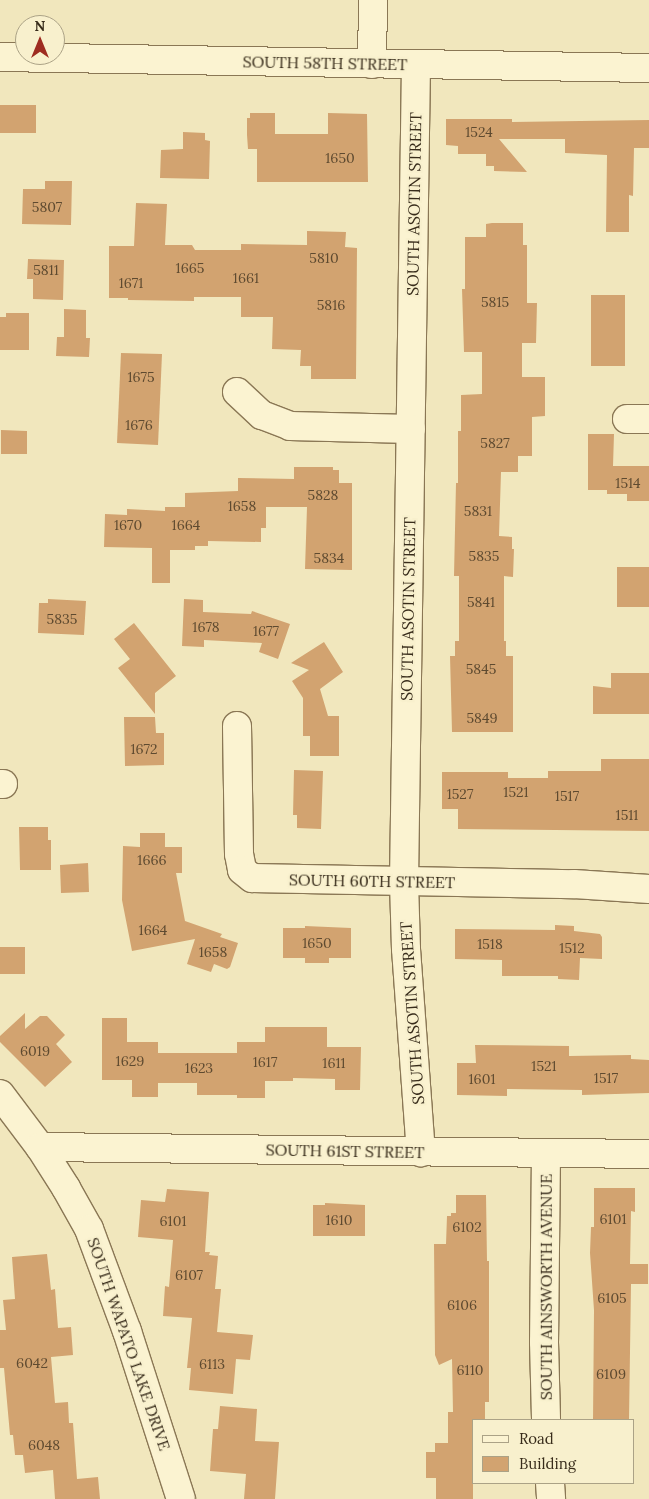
<!DOCTYPE html>
<html>
<head>
<meta charset="utf-8">
<style>
	body { margin:0 }
	#map { position:relative; width:649px; height:1499px; overflow:hidden; background:#f1e7bd; font-family:Lora,serif }
	div>[style] { position:absolute }
	.building>* { inset:0; background:#d2a370 }
	.roads { filter:drop-shadow(1px 0 #8a7755) drop-shadow(-1px 0 #8a7755) drop-shadow(0 1px #8a7755) drop-shadow(0 -1px #8a7755) }
	.minor>* { height:28px; margin:-14px; padding:0 14px; transform-origin:14px; border-radius:14px; background:#fbf3d1 }
	span { translate:-50% -50%; white-space:nowrap; text-align:center; line-height:1.15; -webkit-text-stroke:4.5px #f8f0cd; paint-order:stroke }
	.number-label { font-size:14px; color:#5e4a30 }
	.number-label span { -webkit-text-stroke-width:0 }
	.street-label { font-size:16px; color:#382c1b }
	.legend { position:absolute; left:472px; top:1419px; width:162px; height:65px; box-sizing:border-box; background:#f8f0cd; border:1px solid #aba286; margin:0; padding:6px 9px; list-style:none; font-size:15px; color:#382c1b }
	.legend li { display:flex; align-items:center; gap:10px; height:25px }
	.legend b { width:25px; border:1px solid #aba286 }
	.north { position:absolute; left:15px; top:15px; width:50px; height:50px; box-sizing:border-box; background:#f8f0cd; border:1px solid #aba286; border-radius:50%; rotate:0deg; font-size:14px; font-weight:700; line-height:20px; text-align:center; color:#382c1b }
	.north::after { content:''; display:block; margin:auto; width:18px; height:22px; background:#9e2c20; clip-path:polygon(50% 0,100% 100%,50% 72%,0 100%) }
</style>
</head>
<body>
<div id="map">
	<div class="building">
		<i style="clip-path:polygon(0 105px,36px 105px,36px 133px,0 133px)"></i>
		<i style="clip-path:polygon(250px 113px,275px 113px,275px 134px,328px 134px,328px 113px,367px 114px,368px 182px,257px 182px,257px 149px,248px 149px,247px 135px,247px 118px,250px 118px)"></i>
		<i style="clip-path:polygon(446px 119px,512px 119px,512px 122px,649px 120px,649px 148px,634px 148px,633px 196px,629px 195px,629px 232px,606px 232px,607px 155px,565px 153px,565px 139px,499px 139px,527px 172px,494px 171px,494px 166px,486px 166px,486px 154px,458px 154px,458px 146px,446px 145px)"></i>
		<i style="clip-path:polygon(183px 132px,205px 133px,205px 140px,210px 141px,209px 179px,160px 178px,161px 150px,183px 149px)"></i>
		<i style="clip-path:polygon(45px 181px,72px 181px,71px 225px,22px 224px,23px 189px,45px 189px)"></i>
		<i style="clip-path:polygon(136px 203px,167px 204px,165px 245px,192px 245px,195px 250px,241px 250px,241px 244px,307px 245px,307px 231px,346px 232px,345px 247px,357px 248px,356px 379px,311px 379px,311px 366px,300px 366px,301px 350px,272px 349px,273px 317px,241px 317px,241px 297px,194px 297px,194px 301px,128px 300px,128px 298px,109px 298px,109px 246px,134px 246px)"></i>
		<i style="clip-path:polygon(492px 223px,523px 223px,523px 245px,527px 245px,527px 303px,537px 303px,536px 343px,522px 343px,522px 377px,545px 377px,545px 416px,532px 417px,532px 456px,518px 456px,518px 472px,501px 472px,499px 536px,512px 537px,512px 549px,514px 549px,513px 577px,504px 576px,504px 641px,506px 641px,506px 656px,513px 656px,513px 732px,452px 732px,450px 656px,455px 656px,455px 641px,459px 641px,459px 576px,454px 576px,456px 483px,458px 483px,458px 431px,461px 431px,461px 395px,482px 394px,482px 352px,464px 352px,462px 289px,465px 289px,465px 237px,486px 237px,486px 224px)"></i>
		<i style="clip-path:polygon(28px 259px,64px 260px,63px 300px,33px 299px,33px 279px,27px 279px)"></i>
		<i style="clip-path:polygon(591px 295px,625px 295px,625px 366px,591px 366px)"></i>
		<i style="clip-path:polygon(64px 309px,86px 310px,86px 338px,90px 338px,89px 357px,56px 356px,57px 337px,64px 337px)"></i>
		<i style="clip-path:polygon(6px 313px,29px 313px,29px 350px,0 350px,0 317px,6px 317px)"></i>
		<i style="clip-path:polygon(121px 353px,162px 354px,158px 445px,117px 443px)"></i>
		<i style="clip-path:polygon(1px 430px,27px 431px,27px 454px,1px 454px)"></i>
		<i style="clip-path:polygon(588px 434px,614px 434px,613px 466px,649px 466px,649px 501px,627px 501px,627px 494px,607px 494px,607px 490px,588px 490px)"></i>
		<i style="clip-path:polygon(294px 467px,333px 467px,333px 470px,339px 470px,339px 483px,352px 483px,352px 570px,305px 569px,307px 507px,266px 507px,266px 528px,261px 528px,261px 542px,208px 541px,208px 546px,195px 546px,195px 550px,170px 550px,170px 583px,152px 583px,152px 548px,104px 547px,105px 514px,127px 515px,127px 509px,165px 511px,165px 507px,185px 507px,185px 493px,238px 491px,238px 478px,294px 479px)"></i>
		<i style="clip-path:polygon(617px 567px,649px 567px,649px 607px,617px 607px)"></i>
		<i style="clip-path:polygon(48px 599px,86px 601px,84px 635px,38px 633px,39px 603px,48px 603px)"></i>
		<i style="clip-path:polygon(184px 599px,203px 600px,203px 612px,251px 614px,252px 611px,290px 624px,278px 659px,259px 652px,262px 643px,204px 640px,204px 647px,182px 646px)"></i>
		<i style="clip-path:polygon(134px 623px,176px 676px,155px 693px,155px 714px,118px 668px,130px 659px,114px 639px)"></i>
		<i style="clip-path:polygon(324px 642px,343px 672px,320px 689px,328px 716px,339px 716px,339px 756px,310px 756px,310px 736px,303px 736px,303px 698px,292px 681px,309px 670px,291px 663px)"></i>
		<i style="clip-path:polygon(611px 673px,649px 673px,649px 714px,593px 714px,593px 686px,611px 688px)"></i>
		<i style="clip-path:polygon(124px 717px,155px 717px,156px 733px,164px 733px,164px 765px,125px 766px)"></i>
		<i style="clip-path:polygon(601px 759px,649px 759px,649px 831px,458px 829px,458px 809px,442px 809px,442px 772px,508px 772px,508px 778px,548px 778px,548px 771px,601px 771px)"></i>
		<i style="clip-path:polygon(294px 770px,323px 771px,321px 829px,297px 828px,297px 815px,293px 815px)"></i>
		<i style="clip-path:polygon(19px 827px,48px 827px,48px 840px,51px 840px,51px 870px,20px 870px)"></i>
		<i style="clip-path:polygon(140px 833px,165px 833px,165px 847px,182px 847px,182px 873px,176px 873px,185px 921px,222px 934px,220px 937px,238px 943px,230px 967px,227px 969px,214px 964px,211px 972px,187px 964px,195px 939px,132px 951px,122px 900px,123px 846px,140px 847px)"></i>
		<i style="clip-path:polygon(88px 863px,89px 892px,61px 893px,60px 865px)"></i>
		<i style="clip-path:polygon(555px 925px,574px 926px,574px 931px,600px 934px,602px 937px,602px 959px,580px 958px,579px 980px,558px 979px,558px 976px,502px 976px,502px 960px,455px 959px,455px 929px,555px 930px)"></i>
		<i style="clip-path:polygon(305px 926px,351px 928px,351px 958px,329px 958px,329px 963px,305px 963px,305px 958px,283px 958px,283px 928px,305px 928px)"></i>
		<i style="clip-path:polygon(0 947px,25px 947px,25px 974px,0 974px)"></i>
		<i style="clip-path:polygon(25px 1013px,25px 1029px,40px 1016px,47px 1016px,65px 1035px,56px 1044px,72px 1062px,45px 1087px,0 1042px,0 1036px)"></i>
		<i style="clip-path:polygon(102px 1018px,127px 1018px,127px 1042px,158px 1042px,158px 1053px,237px 1053px,237px 1042px,265px 1042px,265px 1027px,327px 1027px,327px 1047px,361px 1047px,360px 1090px,335px 1090px,335px 1079px,293px 1078px,293px 1081px,265px 1081px,265px 1098px,237px 1098px,237px 1095px,197px 1095px,197px 1083px,158px 1083px,158px 1097px,132px 1097px,132px 1080px,102px 1080px)"></i>
		<i style="clip-path:polygon(475px 1045px,569px 1046px,569px 1056px,631px 1055px,631px 1059px,649px 1060px,649px 1093px,582px 1095px,582px 1090px,507px 1089px,507px 1096px,457px 1095px,457px 1063px,476px 1063px)"></i>
		<i style="clip-path:polygon(594px 1188px,635px 1188px,635px 1212px,631px 1211px,630px 1264px,648px 1264px,648px 1284px,631px 1284px,629px 1420px,593px 1420px,594px 1310px,590px 1253px,591px 1227px,594px 1227px)"></i>
		<i style="clip-path:polygon(167px 1189px,209px 1192px,205px 1252px,210px 1252px,209px 1255px,218px 1256px,215px 1289px,221px 1289px,217px 1332px,253px 1335px,250px 1360px,236px 1359px,233px 1394px,189px 1390px,191px 1368px,187px 1368px,192px 1318px,163px 1316px,165px 1286px,169px 1287px,173px 1240px,138px 1237px,141px 1200px,165px 1202px)"></i>
		<i style="clip-path:polygon(456px 1195px,486px 1195px,487px 1261px,489px 1261px,489px 1402px,485px 1402px,485px 1420px,473px 1420px,473px 1499px,436px 1499px,436px 1478px,426px 1478px,426px 1452px,435px 1452px,435px 1443px,448px 1443px,448px 1412px,453px 1412px,452px 1359px,439px 1365px,435px 1355px,434px 1244px,446px 1244px,447px 1216px,451px 1216px,451px 1213px,456px 1213px)"></i>
		<i style="clip-path:polygon(325px 1203px,365px 1205px,365px 1236px,313px 1236px,313px 1205px,325px 1205px)"></i>
		<i style="clip-path:polygon(47px 1254px,51px 1290px,55px 1289px,58px 1328px,71px 1327px,73px 1355px,51px 1357px,55px 1403px,68px 1402px,69px 1423px,73px 1423px,77px 1479px,98px 1477px,100px 1499px,55px 1499px,53px 1470px,25px 1473px,23px 1455px,15px 1455px,13px 1435px,10px 1435px,4px 1368px,0 1368px,0 1330px,6px 1330px,3px 1300px,15px 1299px,12px 1257px)"></i>
		<i style="clip-path:polygon(220px 1406px,257px 1409px,255px 1441px,279px 1442px,275px 1499px,244px 1499px,246px 1474px,210px 1471px,213px 1429px,218px 1429px)"></i>
	</div>
	<div class="roads">
		<div class="minor">
			<i style="left:0;top:57px;width:649px;rotate:0.97deg"></i>
			<i style="left:372px;top:64px;width:64px;rotate:-89.1deg"></i>
			<i style="left:416px;top:64px;width:818px;rotate:90.84deg"></i>
			<i style="left:404px;top:882px;width:67px;rotate:88.3deg"></i>
			<i style="left:406px;top:949px;width:204px;rotate:85.8deg"></i>
			<i style="left:237px;top:392px;width:34px;rotate:43deg"></i>
			<i style="left:262px;top:415px;width:30px;rotate:21deg"></i>
			<i style="left:290px;top:426px;width:121px;rotate:1.4deg"></i>
			<i style="left:627px;top:419px;width:22px"></i>
			<i style="left:237px;top:726px;width:128px;rotate:89.1deg"></i>
			<i style="left:239px;top:854px;width:16px;rotate:79deg"></i>
			<i style="left:242px;top:870px;width:13px;rotate:39deg"></i>
			<i style="left:252px;top:878px;width:322px;rotate:1.1deg"></i>
			<i style="left:574px;top:884px;width:75px;rotate:3.8deg"></i>
			<i style="left:0;top:784px;width:3px"></i>
			<i style="left:0;top:1094px;width:66px;rotate:53deg"></i>
			<i style="left:40px;top:1147px;width:49px;rotate:57.6deg"></i>
			<i style="left:66px;top:1188px;width:47px;rotate:60.7deg"></i>
			<i style="left:89px;top:1229px;width:109px;rotate:69.6deg"></i>
			<i style="left:127px;top:1331px;width:176px;rotate:72.2deg"></i>
			<i style="left:40px;top:1147px;width:609px;rotate:0.66deg"></i>
			<i style="left:546px;top:1153px;width:189px;rotate:90.6deg"></i>
			<i style="left:544px;top:1342px;width:78px;rotate:88.5deg"></i>
			<i style="left:550px;top:1483px;width:16px;rotate:86deg"></i>
		</div>
	</div>
	<div class="number-label">
		<span style="left:479px;top:132px">1524</span>
		<span style="left:340px;top:158px">1650</span>
		<span style="left:47px;top:207px">5807</span>
		<span style="left:324px;top:258px">5810</span>
		<span style="left:190px;top:268px">1665</span>
		<span style="left:46px;top:270px">5811</span>
		<span style="left:246px;top:278px">1661</span>
		<span style="left:131px;top:283px">1671</span>
		<span style="left:495px;top:302px">5815</span>
		<span style="left:331px;top:305px">5816</span>
		<span style="left:141px;top:377px">1675</span>
		<span style="left:139px;top:425px">1676</span>
		<span style="left:495px;top:443px">5827</span>
		<span style="left:628px;top:483px">1514</span>
		<span style="left:323px;top:495px">5828</span>
		<span style="left:242px;top:506px">1658</span>
		<span style="left:478px;top:511px">5831</span>
		<span style="left:128px;top:525px">1670</span>
		<span style="left:186px;top:525px">1664</span>
		<span style="left:484px;top:556px">5835</span>
		<span style="left:329px;top:558px">5834</span>
		<span style="left:481px;top:602px">5841</span>
		<span style="left:62px;top:619px">5835</span>
		<span style="left:206px;top:627px">1678</span>
		<span style="left:266px;top:631px">1677</span>
		<span style="left:481px;top:669px">5845</span>
		<span style="left:482px;top:718px">5849</span>
		<span style="left:144px;top:749px">1672</span>
		<span style="left:516px;top:792px">1521</span>
		<span style="left:460px;top:794px">1527</span>
		<span style="left:567px;top:796px">1517</span>
		<span style="left:627px;top:815px">1511</span>
		<span style="left:152px;top:860px">1666</span>
		<span style="left:153px;top:930px">1664</span>
		<span style="left:317px;top:943px">1650</span>
		<span style="left:490px;top:944px">1518</span>
		<span style="left:572px;top:948px">1512</span>
		<span style="left:213px;top:952px">1658</span>
		<span style="left:35px;top:1051px">6019</span>
		<span style="left:130px;top:1061px">1629</span>
		<span style="left:265px;top:1062px">1617</span>
		<span style="left:334px;top:1063px">1611</span>
		<span style="left:544px;top:1066px">1521</span>
		<span style="left:199px;top:1068px">1623</span>
		<span style="left:606px;top:1078px">1517</span>
		<span style="left:482px;top:1079px">1601</span>
		<span style="left:613px;top:1219px">6101</span>
		<span style="left:339px;top:1220px">1610</span>
		<span style="left:173px;top:1221px">6101</span>
		<span style="left:467px;top:1227px">6102</span>
		<span style="left:189px;top:1275px">6107</span>
		<span style="left:612px;top:1298px">6105</span>
		<span style="left:462px;top:1305px">6106</span>
		<span style="left:32px;top:1363px">6042</span>
		<span style="left:212px;top:1364px">6113</span>
		<span style="left:470px;top:1370px">6110</span>
		<span style="left:611px;top:1374px">6109</span>
		<span style="left:44px;top:1445px">6048</span>
	</div>
	<div class="street-label">
		<span style="left:325px;top:63px;rotate:1deg">SOUTH 58TH STREET</span>
		<span style="left:414px;top:204px;rotate:-89deg">SOUTH ASOTIN STREET</span>
		<span style="left:408px;top:609px;rotate:-89deg">SOUTH ASOTIN STREET</span>
		<span style="left:372px;top:881px;rotate:1deg">SOUTH 60TH STREET</span>
		<span style="left:412px;top:1013px;rotate:-94deg">SOUTH ASOTIN STREET</span>
		<span style="left:345px;top:1151px;rotate:1deg">SOUTH 61ST STREET</span>
		<span style="left:546px;top:1287px;rotate:-90deg">SOUTH AINSWORTH AVENUE</span>
		<span style="left:129px;top:1344px;rotate:71deg">SOUTH WAPATO LAKE DRIVE</span>
	</div>
	<ul class="legend">
	<li><b style="height:6px;background:#fbf3d1"></b>Road</li>
	<li><b style="height:14px;background:#d2a370"></b>Building</li>
	</ul>
	<div class="north">N</div>
</div>
</body>
</html>
